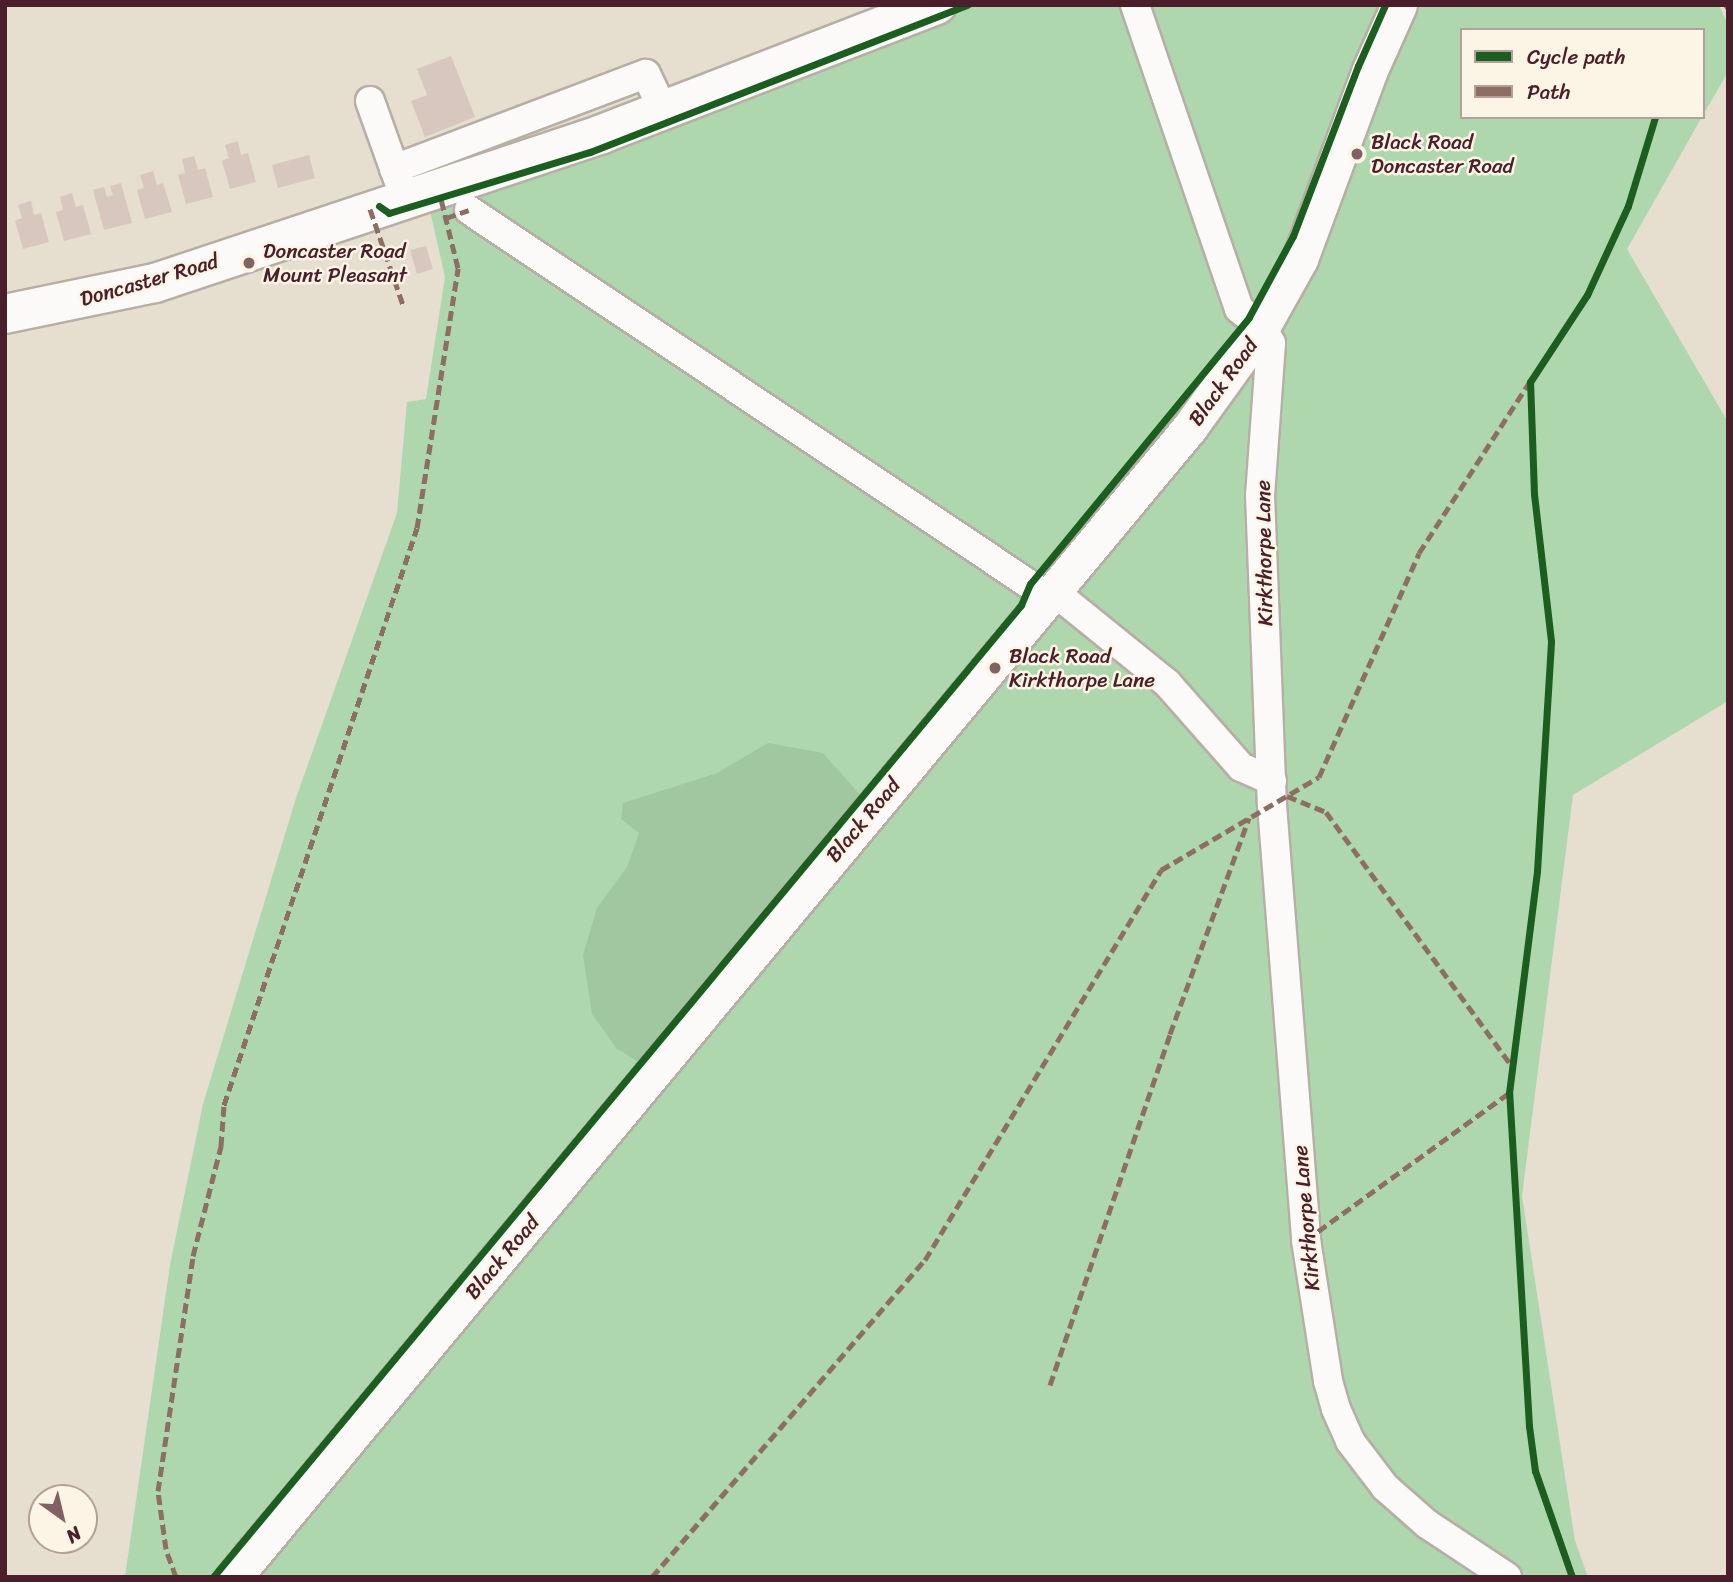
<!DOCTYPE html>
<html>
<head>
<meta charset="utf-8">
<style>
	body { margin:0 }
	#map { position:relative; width:1733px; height:1582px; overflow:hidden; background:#e6dece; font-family:Sriracha,sans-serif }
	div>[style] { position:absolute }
	.green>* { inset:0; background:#afd7ae }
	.forest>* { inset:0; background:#a1c7a1 }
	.building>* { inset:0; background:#d8c7be }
	.roads { filter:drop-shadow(2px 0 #b7aea5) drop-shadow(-2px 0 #b7aea5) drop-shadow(0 2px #b7aea5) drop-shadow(0 -2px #b7aea5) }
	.minor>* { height:28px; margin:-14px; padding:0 14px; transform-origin:14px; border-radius:14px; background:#fbfaf8 }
	.major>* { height:35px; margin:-17.5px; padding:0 17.5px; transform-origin:17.5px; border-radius:17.5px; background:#fbfaf8 }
	.highway>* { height:38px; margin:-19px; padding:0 19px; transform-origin:19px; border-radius:19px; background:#fbfaf8 }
	.quiet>* { height:5px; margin-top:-2.5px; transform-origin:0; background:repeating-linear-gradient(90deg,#8d6e63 0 10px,transparent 0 15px) }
	.cycleway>* { height:7px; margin:-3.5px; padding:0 3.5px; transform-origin:3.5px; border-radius:3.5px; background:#1b5e20 }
	.dots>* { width:19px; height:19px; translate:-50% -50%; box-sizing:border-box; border:4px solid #fcf5e5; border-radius:50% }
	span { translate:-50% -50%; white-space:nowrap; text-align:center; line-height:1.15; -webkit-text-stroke:5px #fcf5e5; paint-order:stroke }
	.poi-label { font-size:21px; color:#4a1f2b }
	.left { translate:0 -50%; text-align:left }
	.street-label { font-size:21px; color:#4a1f2b }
	.frame { position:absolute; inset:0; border:7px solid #4a1f2b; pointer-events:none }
	.legend { position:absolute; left:1460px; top:28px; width:245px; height:91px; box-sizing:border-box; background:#fcf5e5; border:2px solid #b59f9b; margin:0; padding:9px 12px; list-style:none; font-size:21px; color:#4a1f2b }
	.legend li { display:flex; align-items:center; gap:14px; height:35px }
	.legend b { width:35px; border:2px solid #b59f9b }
	.north { position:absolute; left:28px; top:1484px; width:70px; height:70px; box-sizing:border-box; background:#fcf5e5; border:2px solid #b59f9b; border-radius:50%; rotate:146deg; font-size:19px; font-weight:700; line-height:28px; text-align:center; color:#4a1f2b }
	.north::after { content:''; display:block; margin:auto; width:24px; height:32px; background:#816264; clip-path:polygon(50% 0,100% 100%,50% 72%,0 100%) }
</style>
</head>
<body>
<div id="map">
	<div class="green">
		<i style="clip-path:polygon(937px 5px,1719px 5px,1728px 25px,1728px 72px,1703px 115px,1703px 30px,1462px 30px,1462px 117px,1702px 117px,1627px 249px,1728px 422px,1728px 701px,1573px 795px,1522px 1196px,1575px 1541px,1588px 1577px,125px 1577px,170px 1265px,203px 1104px,296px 798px,397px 513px,407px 402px,426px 399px,445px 277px,426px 193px)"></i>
	</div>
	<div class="forest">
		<i style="clip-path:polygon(768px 743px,823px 753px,862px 797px,640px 1063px,616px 1048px,592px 1014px,583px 955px,597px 908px,627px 867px,639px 833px,621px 819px,623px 803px,717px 773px)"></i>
	</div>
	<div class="building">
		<i style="clip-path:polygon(451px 56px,475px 117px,425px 137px,411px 101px,427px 95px,417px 69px)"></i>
		<i style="clip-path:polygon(238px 141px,241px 155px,248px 153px,256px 182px,230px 189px,222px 161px,229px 158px,225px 145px)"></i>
		<i style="clip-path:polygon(309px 155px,315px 178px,278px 188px,272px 165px)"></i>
		<i style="clip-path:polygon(194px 156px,198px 170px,205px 168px,213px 197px,186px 204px,178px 175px,185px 173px,182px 159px)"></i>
		<i style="clip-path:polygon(153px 171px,157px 185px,163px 183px,172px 212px,145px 219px,137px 190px,144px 188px,140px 175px)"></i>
		<i style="clip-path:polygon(121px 183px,132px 223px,104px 230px,93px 190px,104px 187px,107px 197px,113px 195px,110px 186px)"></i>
		<i style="clip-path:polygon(72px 193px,76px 207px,83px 205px,91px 234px,64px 241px,56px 212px,63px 210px,60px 197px)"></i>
		<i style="clip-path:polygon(31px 201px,34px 215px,41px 213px,49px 242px,23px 249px,15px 221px,22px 218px,18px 205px)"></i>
		<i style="clip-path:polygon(426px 246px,433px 269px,417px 274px,410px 250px)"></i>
	</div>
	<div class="roads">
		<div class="minor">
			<i style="left:1135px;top:5px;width:321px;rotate:71.1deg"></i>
			<i style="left:1239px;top:309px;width:29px;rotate:38deg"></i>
			<i style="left:1262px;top:327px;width:18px;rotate:61deg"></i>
			<i style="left:1271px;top:343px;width:152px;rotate:94.1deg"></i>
			<i style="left:1260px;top:495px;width:310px;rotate:87.8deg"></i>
			<i style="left:1272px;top:805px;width:436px;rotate:85.5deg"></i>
			<i style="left:1306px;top:1240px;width:143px;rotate:81.1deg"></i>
			<i style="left:1328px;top:1381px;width:29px;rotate:74deg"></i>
			<i style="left:1336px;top:1409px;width:35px;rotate:66deg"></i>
			<i style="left:1350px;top:1441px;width:58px;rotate:52.7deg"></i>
			<i style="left:1385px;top:1487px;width:56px;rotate:41.4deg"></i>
			<i style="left:1427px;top:1524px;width:96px;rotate:33.5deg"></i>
			<i style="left:370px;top:101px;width:89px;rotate:70.3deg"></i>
			<i style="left:394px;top:169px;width:269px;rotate:-20.7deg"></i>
			<i style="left:646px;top:74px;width:42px;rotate:64.7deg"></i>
			<i style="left:469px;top:210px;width:695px;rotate:33.74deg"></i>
			<i style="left:1052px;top:590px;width:148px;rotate:39deg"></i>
			<i style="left:1167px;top:683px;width:112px;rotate:48.6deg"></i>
			<i style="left:1241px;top:767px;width:34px;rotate:24deg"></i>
		</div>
		<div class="major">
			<i style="left:234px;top:1577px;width:1495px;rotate:-50.26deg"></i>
			<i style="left:1190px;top:427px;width:123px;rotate:-54.2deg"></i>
			<i style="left:1262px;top:327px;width:78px;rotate:-60.8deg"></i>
			<i style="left:1300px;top:259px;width:199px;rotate:-69.7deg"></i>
			<i style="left:1369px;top:72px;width:73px;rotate:-65.9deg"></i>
		</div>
		<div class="highway">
			<i style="left:5px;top:314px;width:153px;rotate:-11.7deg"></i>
			<i style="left:155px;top:283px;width:471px;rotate:-18.4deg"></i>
			<i style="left:602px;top:134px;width:359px;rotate:-21.1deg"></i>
		</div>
	</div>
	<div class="quiet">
		<i style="left:1726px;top:5px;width:4px;rotate:56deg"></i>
		<i style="left:370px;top:209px;width:102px;rotate:71deg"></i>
		<i style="left:446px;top:218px;width:24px;rotate:-19deg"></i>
		<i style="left:1287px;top:796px;width:42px;rotate:22.3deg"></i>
		<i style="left:1326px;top:812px;width:315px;rotate:53.8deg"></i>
		<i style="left:1306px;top:1240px;width:251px;rotate:-35.9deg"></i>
		<i style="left:1050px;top:1385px;width:371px;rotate:-71.1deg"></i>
		<i style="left:1170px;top:1034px;width:230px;rotate:-69.9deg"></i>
		<i style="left:176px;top:1577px;width:30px;rotate:-110deg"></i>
		<i style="left:166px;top:1549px;width:59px;rotate:-97.9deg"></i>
		<i style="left:158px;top:1491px;width:238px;rotate:-81.5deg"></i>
		<i style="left:193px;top:1256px;width:114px;rotate:-75.7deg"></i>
		<i style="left:221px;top:1146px;width:41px;rotate:-85.8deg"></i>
		<i style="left:224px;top:1105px;width:608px;rotate:-71.51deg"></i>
		<i style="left:417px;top:528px;width:263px;rotate:-81deg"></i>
		<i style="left:458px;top:268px;width:71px;rotate:-103.8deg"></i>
		<i style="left:652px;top:1577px;width:418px;rotate:-49.3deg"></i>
		<i style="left:925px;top:1260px;width:456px;rotate:-58.8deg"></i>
		<i style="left:1161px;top:870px;width:183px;rotate:-30.5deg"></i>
		<i style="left:1319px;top:777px;width:245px;rotate:-65.9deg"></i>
		<i style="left:1419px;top:553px;width:202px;rotate:-57.1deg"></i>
	</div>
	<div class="cycleway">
		<i style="left:379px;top:206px;width:12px;rotate:35deg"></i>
		<i style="left:389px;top:213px;width:210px;rotate:-16.9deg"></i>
		<i style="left:590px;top:152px;width:405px;rotate:-21.3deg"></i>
		<i style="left:213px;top:1577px;width:1264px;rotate:-50.26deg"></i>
		<i style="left:1021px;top:605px;width:23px;rotate:-67deg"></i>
		<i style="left:1030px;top:584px;width:345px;rotate:-50.6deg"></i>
		<i style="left:1249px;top:317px;width:92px;rotate:-61.5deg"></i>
		<i style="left:1293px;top:236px;width:182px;rotate:-69.1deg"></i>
		<i style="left:1358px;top:66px;width:67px;rotate:-66.1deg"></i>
		<i style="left:1572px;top:1577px;width:112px;rotate:-109.2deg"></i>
		<i style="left:1535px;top:1471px;width:45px;rotate:-97.6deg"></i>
		<i style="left:1529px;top:1426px;width:334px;rotate:-93.4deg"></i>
		<i style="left:1509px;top:1093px;width:224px;rotate:-82.8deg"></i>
		<i style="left:1537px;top:871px;width:230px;rotate:-86.5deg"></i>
		<i style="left:1551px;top:641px;width:148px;rotate:-96.6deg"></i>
		<i style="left:1534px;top:494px;width:112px;rotate:-92deg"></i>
		<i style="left:1530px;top:382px;width:104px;rotate:-56.8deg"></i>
		<i style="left:1587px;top:295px;width:98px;rotate:-65.3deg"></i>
		<i style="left:1628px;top:206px;width:93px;rotate:-73.1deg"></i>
	</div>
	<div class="dots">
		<i style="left:1357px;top:154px;background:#816264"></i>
		<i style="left:249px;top:263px;background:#816264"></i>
		<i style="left:995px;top:668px;background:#816264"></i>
	</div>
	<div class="poi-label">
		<span class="left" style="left:1371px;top:154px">Black Road<br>Doncaster Road</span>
		<span class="left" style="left:263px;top:263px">Doncaster Road<br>Mount Pleasant</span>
		<span class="left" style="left:1009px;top:668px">Black Road<br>Kirkthorpe Lane</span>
	</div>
	<div class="street-label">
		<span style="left:149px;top:280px;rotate:-16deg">Doncaster Road</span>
		<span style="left:1223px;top:382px;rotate:-54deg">Black Road</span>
		<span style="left:1264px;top:553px;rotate:-91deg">Kirkthorpe Lane</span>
		<span style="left:863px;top:820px;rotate:-50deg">Black Road</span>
		<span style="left:1306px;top:1218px;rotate:-95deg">Kirkthorpe Lane</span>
		<span style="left:502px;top:1257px;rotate:-50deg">Black Road</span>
	</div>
	<div class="frame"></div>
	<ul class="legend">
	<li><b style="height:9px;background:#1b5e20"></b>Cycle path</li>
	<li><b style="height:9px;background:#8d6e63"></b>Path</li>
	</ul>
	<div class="north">N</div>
</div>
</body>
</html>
